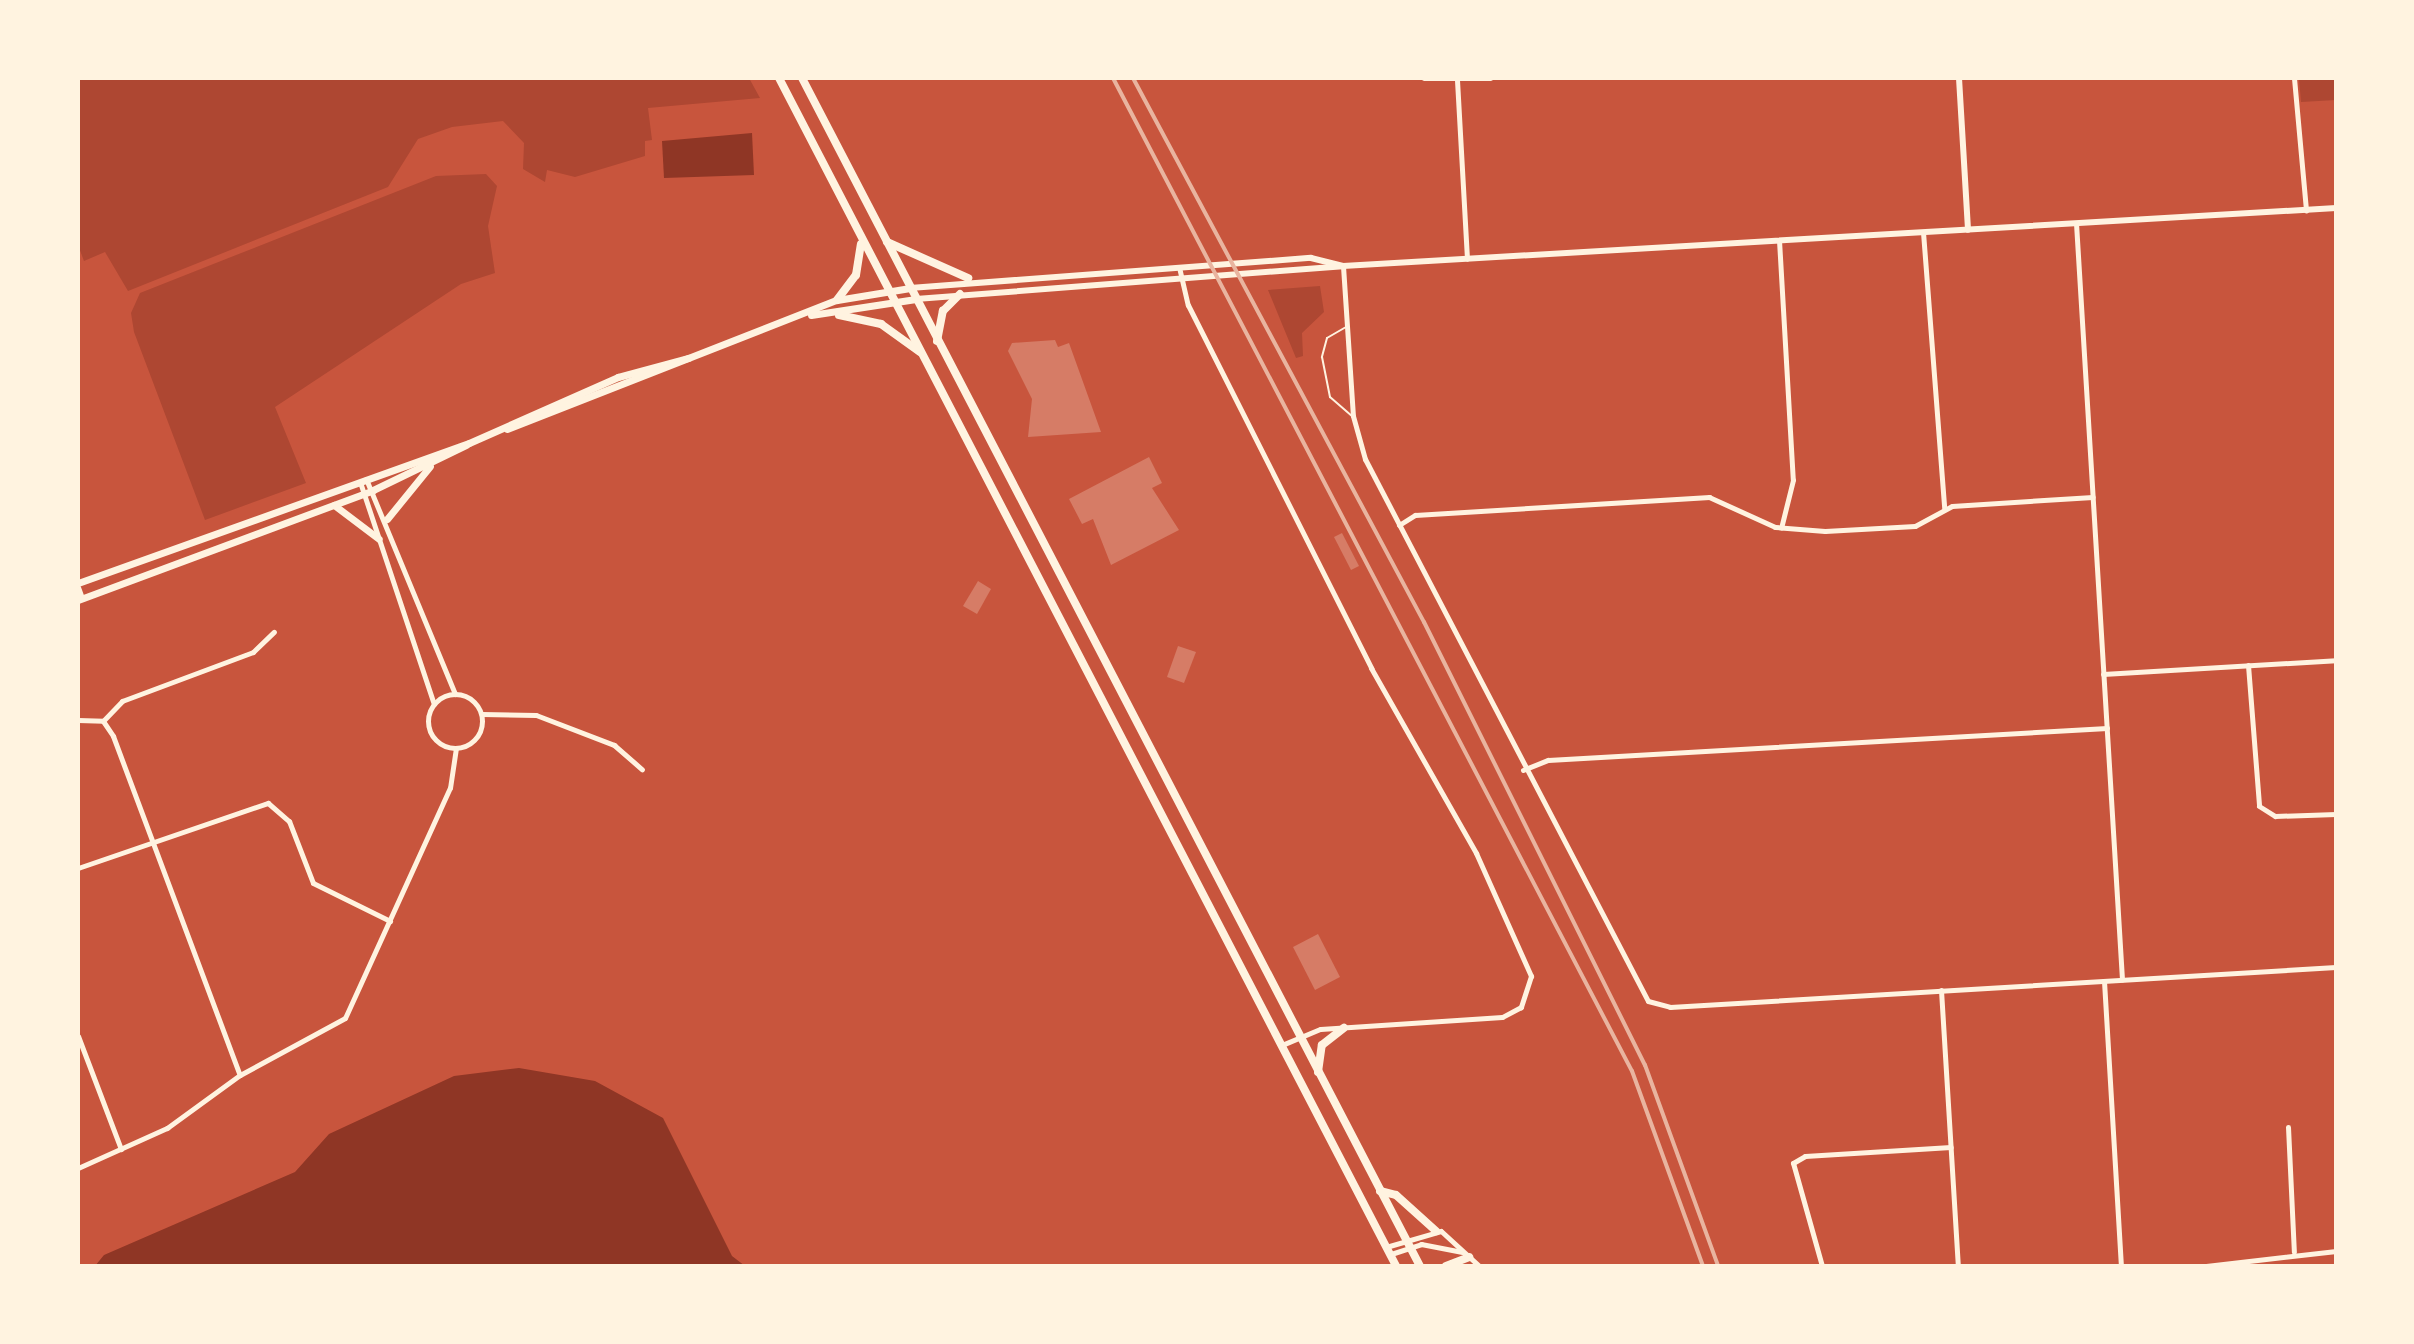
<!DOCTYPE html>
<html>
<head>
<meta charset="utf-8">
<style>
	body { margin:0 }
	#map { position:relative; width:2414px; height:1344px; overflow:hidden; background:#c8553d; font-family:Poppins,sans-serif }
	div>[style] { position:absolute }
	.green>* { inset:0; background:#ae4732 }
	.water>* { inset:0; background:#8f3625 }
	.building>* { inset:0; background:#d67c66 }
	.service>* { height:2px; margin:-1px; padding:0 1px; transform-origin:1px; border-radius:1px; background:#fff3e0 }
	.minor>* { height:5px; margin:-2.5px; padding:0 2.5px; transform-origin:2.5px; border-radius:2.5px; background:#fff3e0 }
	.minor>.ring { margin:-2.5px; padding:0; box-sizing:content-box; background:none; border:5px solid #fff3e0; border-radius:50% }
	.tertiary>* { height:6px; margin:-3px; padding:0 3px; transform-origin:3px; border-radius:3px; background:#fff3e0 }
	.secondary>* { height:7px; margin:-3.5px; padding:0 3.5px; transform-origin:3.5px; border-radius:3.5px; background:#fff3e0 }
	.trunk>* { height:8px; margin:-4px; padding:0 4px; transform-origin:4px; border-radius:4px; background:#fff3e0 }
	.rail>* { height:4px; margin:-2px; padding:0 2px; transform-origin:2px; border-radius:2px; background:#e9b49f }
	span { translate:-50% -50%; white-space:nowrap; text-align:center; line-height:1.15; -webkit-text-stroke:8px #fff3e0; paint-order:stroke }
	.frame { position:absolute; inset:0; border:80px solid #fff3e0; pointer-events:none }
</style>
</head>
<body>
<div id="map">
	<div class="green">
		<i style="clip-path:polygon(78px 78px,749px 78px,760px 98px,648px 108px,652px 140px,645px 141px,645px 156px,575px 177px,547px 170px,545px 182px,523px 169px,524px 143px,503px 121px,452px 127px,418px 139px,388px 187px,128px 291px,105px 252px,84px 261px,78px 245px)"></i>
		<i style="clip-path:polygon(2299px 78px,2336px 78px,2336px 100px,2301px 102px)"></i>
		<i style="clip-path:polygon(486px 174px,497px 186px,488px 226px,495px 273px,461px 284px,275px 407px,306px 483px,205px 520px,134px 332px,131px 313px,140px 293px,436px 176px)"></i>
		<i style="clip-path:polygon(1320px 286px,1324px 312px,1302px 333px,1303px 356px,1296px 358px,1268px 290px)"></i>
	</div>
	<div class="water">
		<i style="clip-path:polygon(752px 133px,754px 175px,664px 178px,662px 141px)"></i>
		<i style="clip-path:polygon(519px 1068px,595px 1081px,663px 1118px,732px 1256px,745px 1266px,95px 1266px,104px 1255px,295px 1172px,329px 1134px,454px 1076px)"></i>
	</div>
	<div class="building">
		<i style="clip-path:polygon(1055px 340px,1058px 347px,1069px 343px,1101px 432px,1028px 437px,1032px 399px,1008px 351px,1012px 343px)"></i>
		<i style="clip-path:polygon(1149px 457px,1162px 483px,1152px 488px,1179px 530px,1111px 565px,1093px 519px,1082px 524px,1069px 499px)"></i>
		<i style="clip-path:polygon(1342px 533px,1359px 566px,1351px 570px,1334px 537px)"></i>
		<i style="clip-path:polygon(978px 581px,991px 589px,977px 614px,963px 606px)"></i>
		<i style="clip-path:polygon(1178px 646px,1196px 652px,1184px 683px,1167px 677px)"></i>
		<i style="clip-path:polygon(1318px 934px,1340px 977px,1315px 990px,1293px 947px)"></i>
	</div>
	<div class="service">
		<i style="left:1346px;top:327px;width:22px;rotate:150deg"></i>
		<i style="left:1327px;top:338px;width:20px;rotate:105deg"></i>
		<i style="left:1322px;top:357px;width:41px;rotate:78.7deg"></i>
		<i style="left:1330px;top:397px;width:29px;rotate:41deg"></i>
	</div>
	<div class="minor">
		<i style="left:1424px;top:78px;width:66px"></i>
		<i style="left:2294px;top:78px;width:133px;rotate:84.8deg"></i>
		<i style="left:1457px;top:80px;width:179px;rotate:86.8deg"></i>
		<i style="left:2076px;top:223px;width:758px;rotate:86.52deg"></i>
		<i style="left:1923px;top:232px;width:277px;rotate:85.6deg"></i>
		<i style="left:1779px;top:240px;width:240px;rotate:86.7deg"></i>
		<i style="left:1793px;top:480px;width:49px;rotate:104deg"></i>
		<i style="left:1343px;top:266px;width:150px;rotate:86.2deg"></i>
		<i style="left:1353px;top:416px;width:45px;rotate:74.4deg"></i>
		<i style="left:1365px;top:459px;width:611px;rotate:62.43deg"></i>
		<i style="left:1648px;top:1001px;width:23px;rotate:15deg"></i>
		<i style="left:1670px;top:1007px;width:667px;rotate:-3.44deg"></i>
		<i style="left:1179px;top:267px;width:39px;rotate:77deg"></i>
		<i style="left:1188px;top:305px;width:407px;rotate:63.2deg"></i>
		<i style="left:1371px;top:668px;width:213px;rotate:60.4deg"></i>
		<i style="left:1476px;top:853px;width:135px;rotate:65.9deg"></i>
		<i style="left:1531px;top:976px;width:33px;rotate:108deg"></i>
		<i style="left:1521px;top:1007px;width:21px;rotate:152deg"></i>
		<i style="left:1502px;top:1017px;width:182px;rotate:176.2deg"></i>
		<i style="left:1320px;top:1029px;width:41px;rotate:157.2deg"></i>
		<i style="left:366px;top:479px;width:233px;rotate:67.5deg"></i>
		<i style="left:360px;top:482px;width:234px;rotate:71.6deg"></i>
		<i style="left:1399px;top:525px;width:19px;rotate:-32deg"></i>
		<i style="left:1415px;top:515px;width:295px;rotate:-3.5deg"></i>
		<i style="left:1709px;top:497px;width:72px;rotate:24.4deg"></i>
		<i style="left:1775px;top:527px;width:50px;rotate:4.6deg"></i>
		<i style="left:1825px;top:531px;width:90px;rotate:-3.2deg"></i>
		<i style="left:1915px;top:526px;width:42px;rotate:-28.4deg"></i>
		<i style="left:1952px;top:506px;width:141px;rotate:-3.7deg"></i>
		<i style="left:78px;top:587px;width:12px;rotate:70deg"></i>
		<i style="left:2248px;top:665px;width:141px;rotate:85.5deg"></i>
		<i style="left:2259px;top:806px;width:19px;rotate:32deg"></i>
		<i style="left:2275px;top:816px;width:61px;rotate:-1.9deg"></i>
		<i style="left:2103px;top:674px;width:233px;rotate:-3.4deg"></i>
		<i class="ring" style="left:428px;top:694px;width:49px;height:49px"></i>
		<i style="left:482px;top:714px;width:54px;rotate:1.1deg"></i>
		<i style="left:536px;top:715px;width:84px;rotate:21deg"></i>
		<i style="left:614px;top:745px;width:37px;rotate:41deg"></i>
		<i style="left:78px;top:720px;width:25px;rotate:2deg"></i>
		<i style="left:103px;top:721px;width:18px;rotate:56deg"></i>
		<i style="left:113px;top:736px;width:362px;rotate:69.5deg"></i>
		<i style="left:103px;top:721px;width:28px;rotate:-46deg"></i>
		<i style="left:122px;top:701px;width:140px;rotate:-20.5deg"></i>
		<i style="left:253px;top:652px;width:29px;rotate:-44deg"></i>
		<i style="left:1523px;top:770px;width:27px;rotate:-22deg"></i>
		<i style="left:1548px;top:760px;width:560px;rotate:-3.28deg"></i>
		<i style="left:78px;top:868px;width:201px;rotate:-18.9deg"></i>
		<i style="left:268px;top:803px;width:28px;rotate:41deg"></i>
		<i style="left:289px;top:821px;width:66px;rotate:68.8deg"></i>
		<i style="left:313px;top:883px;width:86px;rotate:26.3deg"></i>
		<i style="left:2104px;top:981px;width:286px;rotate:86.6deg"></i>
		<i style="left:1941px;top:990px;width:277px;rotate:86.5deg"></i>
		<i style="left:78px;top:1036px;width:121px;rotate:69.2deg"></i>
		<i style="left:2288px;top:1127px;width:125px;rotate:87.3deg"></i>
		<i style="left:78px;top:1168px;width:98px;rotate:-24.2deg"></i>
		<i style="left:167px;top:1128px;width:90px;rotate:-36deg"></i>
		<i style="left:240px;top:1075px;width:119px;rotate:-28.5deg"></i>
		<i style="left:345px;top:1018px;width:253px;rotate:-65.5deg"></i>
		<i style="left:450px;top:788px;width:40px;rotate:-81.5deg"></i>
		<i style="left:1386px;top:1247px;width:57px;rotate:-16.2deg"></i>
		<i style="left:1441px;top:1231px;width:52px;rotate:42.6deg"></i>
		<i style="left:1391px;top:1254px;width:32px;rotate:-18deg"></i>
		<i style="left:1421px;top:1244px;width:42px;rotate:11deg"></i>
		<i style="left:1822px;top:1266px;width:107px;rotate:-105.7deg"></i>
		<i style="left:1793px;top:1163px;width:14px;rotate:-30deg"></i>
		<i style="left:1805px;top:1156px;width:146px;rotate:-3.5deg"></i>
		<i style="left:2206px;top:1266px;width:131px;rotate:-6.6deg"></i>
	</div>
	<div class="tertiary">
		<i style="left:1959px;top:78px;width:152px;rotate:86.6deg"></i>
		<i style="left:910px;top:288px;width:402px;rotate:-4.3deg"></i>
		<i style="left:1311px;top:258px;width:33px;rotate:14deg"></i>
		<i style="left:916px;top:299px;width:428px;rotate:-4.4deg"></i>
		<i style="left:1343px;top:266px;width:995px;rotate:-3.34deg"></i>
	</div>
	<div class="secondary">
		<i style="left:811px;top:315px;width:106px;rotate:-8.7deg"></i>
		<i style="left:507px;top:429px;width:354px;rotate:-21.4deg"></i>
		<i style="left:837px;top:300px;width:74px;rotate:-9.3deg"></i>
		<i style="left:334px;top:505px;width:56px;rotate:37.1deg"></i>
		<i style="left:387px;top:519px;width:68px;rotate:-50.9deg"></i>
		<i style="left:78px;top:583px;width:415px;rotate:-19.7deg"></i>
		<i style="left:469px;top:443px;width:163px;rotate:-23.9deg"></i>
		<i style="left:618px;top:377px;width:73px;rotate:-15.2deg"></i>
		<i style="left:78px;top:600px;width:315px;rotate:-20.4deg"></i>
		<i style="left:373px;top:490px;width:103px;rotate:-25.8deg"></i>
	</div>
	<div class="trunk">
		<i style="left:779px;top:78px;width:1339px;rotate:62.55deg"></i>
		<i style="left:802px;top:78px;width:1339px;rotate:62.52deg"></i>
		<i style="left:887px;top:242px;width:89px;rotate:24deg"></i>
		<i style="left:837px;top:300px;width:31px;rotate:-53deg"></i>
		<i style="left:856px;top:275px;width:31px;rotate:-81deg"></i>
		<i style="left:839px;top:315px;width:43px;rotate:12.1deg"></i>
		<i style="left:881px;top:324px;width:48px;rotate:35.7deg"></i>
		<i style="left:937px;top:341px;width:31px;rotate:-79deg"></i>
		<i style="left:943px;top:311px;width:24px;rotate:-45deg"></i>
		<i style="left:1318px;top:1072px;width:27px;rotate:-82deg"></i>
		<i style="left:1322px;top:1045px;width:28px;rotate:-38deg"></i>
		<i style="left:1380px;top:1191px;width:16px;rotate:14deg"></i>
		<i style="left:1396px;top:1195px;width:54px;rotate:42deg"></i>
		<i style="left:1446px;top:1266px;width:25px;rotate:-21deg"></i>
	</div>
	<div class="rail">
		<i style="left:1113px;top:78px;width:1120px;rotate:62.41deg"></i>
		<i style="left:1632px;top:1071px;width:208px;rotate:70deg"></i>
		<i style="left:1133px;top:78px;width:617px;rotate:61.86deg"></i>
		<i style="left:1424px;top:622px;width:495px;rotate:63.5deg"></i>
		<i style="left:1645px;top:1065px;width:214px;rotate:70deg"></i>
	</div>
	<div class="frame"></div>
</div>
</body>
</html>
